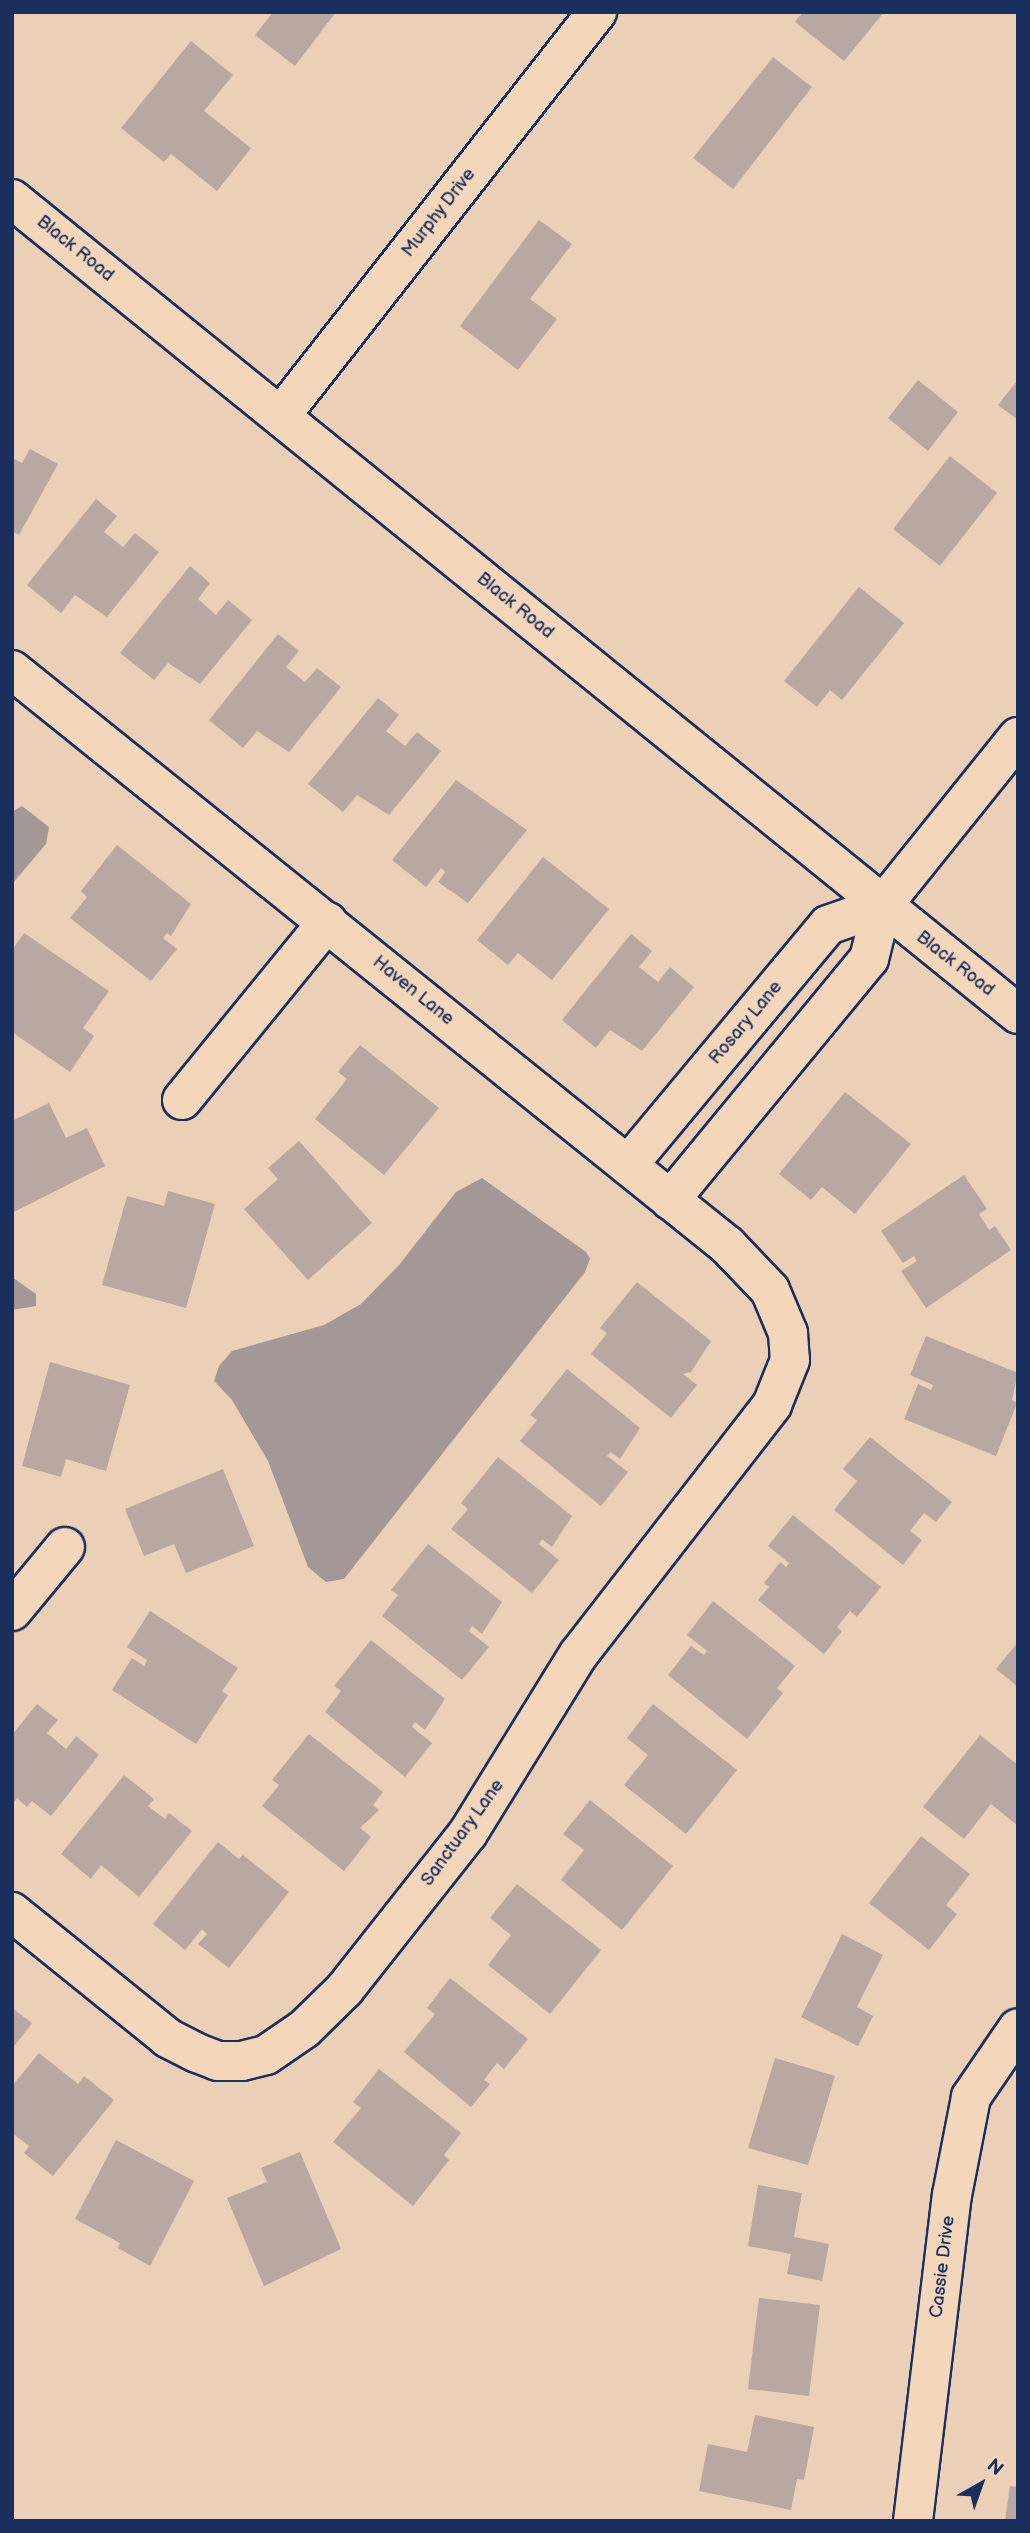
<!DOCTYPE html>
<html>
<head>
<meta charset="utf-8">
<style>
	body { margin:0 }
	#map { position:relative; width:1030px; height:2533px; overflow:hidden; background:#ebcfb6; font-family:"Balsamiq Sans",sans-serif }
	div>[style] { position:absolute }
	.water>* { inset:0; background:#a49897 }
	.building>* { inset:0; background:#b8a8a1 }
	.roads { filter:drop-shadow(2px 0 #1b2f5e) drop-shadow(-2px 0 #1b2f5e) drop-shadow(0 2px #1b2f5e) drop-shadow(0 -2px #1b2f5e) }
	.minor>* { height:38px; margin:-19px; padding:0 19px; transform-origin:19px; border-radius:19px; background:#f4d6ba }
	.major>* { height:38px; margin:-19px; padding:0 19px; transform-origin:19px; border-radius:19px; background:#f4d6ba }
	span { translate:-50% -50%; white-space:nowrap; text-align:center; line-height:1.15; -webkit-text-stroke:6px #f4d6ba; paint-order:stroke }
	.street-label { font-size:18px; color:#1b2f5e }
	.frame { position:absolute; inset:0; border:14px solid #1b2f5e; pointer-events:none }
	.north { position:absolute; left:946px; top:2449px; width:70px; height:70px; -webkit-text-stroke:5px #f4d6ba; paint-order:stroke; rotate:40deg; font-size:19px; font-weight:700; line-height:28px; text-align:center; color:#1b2f5e }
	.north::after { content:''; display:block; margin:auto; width:24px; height:32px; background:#1b2f5e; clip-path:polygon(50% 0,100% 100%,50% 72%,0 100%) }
</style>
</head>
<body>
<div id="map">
	<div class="water">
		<i style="clip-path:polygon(22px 806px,49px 827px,46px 844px,12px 884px,12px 812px)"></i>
		<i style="clip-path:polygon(482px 1178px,586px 1252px,590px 1259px,585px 1272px,344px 1579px,326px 1582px,308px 1567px,268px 1461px,232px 1400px,214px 1381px,219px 1366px,232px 1351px,324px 1325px,361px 1304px,399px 1265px,456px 1192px)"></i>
		<i style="clip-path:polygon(12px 1277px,36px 1294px,36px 1306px,12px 1310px)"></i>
	</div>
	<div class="building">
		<i style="clip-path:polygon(273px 12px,336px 12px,295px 66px,255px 35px)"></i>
		<i style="clip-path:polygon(803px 12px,884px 12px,844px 61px,795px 22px)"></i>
		<i style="clip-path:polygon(191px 41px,233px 75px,204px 111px,251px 148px,217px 191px,171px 154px,164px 162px,121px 128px)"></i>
		<i style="clip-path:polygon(773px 57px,812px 87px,733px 189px,693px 158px)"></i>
		<i style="clip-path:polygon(539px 220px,572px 244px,530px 299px,557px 319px,518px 370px,460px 326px)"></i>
		<i style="clip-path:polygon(918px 380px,958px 412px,928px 451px,888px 418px)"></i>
		<i style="clip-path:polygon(1018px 380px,1018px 420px,998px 405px)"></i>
		<i style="clip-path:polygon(30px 449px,58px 464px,19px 535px,12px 531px,12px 458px,22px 463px)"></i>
		<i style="clip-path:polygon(950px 456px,997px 493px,940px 566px,893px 529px)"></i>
		<i style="clip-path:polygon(96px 499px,117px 516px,104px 532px,123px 547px,135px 533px,159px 552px,107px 617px,75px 595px,61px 613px,27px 585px)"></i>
		<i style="clip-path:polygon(190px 566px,210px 583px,198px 599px,216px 615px,228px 600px,252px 620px,200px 684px,168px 663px,154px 680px,120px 653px)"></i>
		<i style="clip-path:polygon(859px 587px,904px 623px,842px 700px,830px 690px,817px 707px,784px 681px)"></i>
		<i style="clip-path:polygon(278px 634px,299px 651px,286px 667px,305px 682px,317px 668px,341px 687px,289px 752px,257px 731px,243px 748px,209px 720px)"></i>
		<i style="clip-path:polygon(378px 698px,399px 715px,386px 731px,405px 746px,417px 732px,441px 751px,389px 815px,357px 795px,343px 812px,308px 784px)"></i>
		<i style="clip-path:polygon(456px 780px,527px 830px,468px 903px,438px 882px,445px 872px,441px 868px,426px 887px,392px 860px)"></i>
		<i style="clip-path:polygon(117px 845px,191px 904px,171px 936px,167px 933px,163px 938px,177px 949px,151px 981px,70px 918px,87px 897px,81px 891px)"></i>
		<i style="clip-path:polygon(543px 857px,609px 909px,552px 980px,518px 953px,508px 965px,477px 940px)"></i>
		<i style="clip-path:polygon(24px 933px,109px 991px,83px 1028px,94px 1036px,70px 1072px,12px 1032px,12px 950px)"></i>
		<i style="clip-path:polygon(631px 934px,652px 951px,639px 967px,658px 982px,670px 967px,694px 987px,642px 1051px,610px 1030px,596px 1048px,562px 1020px)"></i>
		<i style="clip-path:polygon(360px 1045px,439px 1108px,384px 1175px,315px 1119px,347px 1079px,338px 1072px)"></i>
		<i style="clip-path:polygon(845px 1092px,911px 1144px,855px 1214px,822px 1187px,811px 1200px,779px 1174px)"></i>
		<i style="clip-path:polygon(49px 1103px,66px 1138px,87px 1128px,105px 1166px,12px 1213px,12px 1121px)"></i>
		<i style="clip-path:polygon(299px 1141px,372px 1223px,308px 1280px,244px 1209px,278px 1179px,268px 1168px)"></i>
		<i style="clip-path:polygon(964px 1175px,987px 1209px,979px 1214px,989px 1230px,995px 1226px,1011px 1250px,926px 1308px,901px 1271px,917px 1261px,914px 1256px,903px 1263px,881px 1231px)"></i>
		<i style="clip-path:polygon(168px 1191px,215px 1204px,186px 1308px,102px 1285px,127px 1196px,164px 1206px)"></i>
		<i style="clip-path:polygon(637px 1282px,711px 1341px,691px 1372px,683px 1374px,697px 1385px,671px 1418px,591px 1354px,607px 1333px,600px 1328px)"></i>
		<i style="clip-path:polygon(926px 1336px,1018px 1373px,1012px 1400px,1017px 1403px,996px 1456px,904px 1419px,918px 1384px,931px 1390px,933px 1385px,910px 1375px)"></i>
		<i style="clip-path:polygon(50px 1362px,130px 1385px,106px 1471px,66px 1459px,61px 1477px,22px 1466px)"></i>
		<i style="clip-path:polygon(567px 1369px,640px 1428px,620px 1459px,611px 1452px,607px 1456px,628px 1472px,601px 1506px,520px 1441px,537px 1420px,530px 1415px)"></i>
		<i style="clip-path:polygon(870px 1437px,952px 1502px,936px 1522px,924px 1513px,910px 1531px,922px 1540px,903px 1565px,834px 1510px,857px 1481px,843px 1469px)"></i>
		<i style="clip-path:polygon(498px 1457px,572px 1516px,552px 1547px,542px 1539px,539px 1544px,559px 1560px,532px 1593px,451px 1529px,468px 1509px,461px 1503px)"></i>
		<i style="clip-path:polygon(223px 1469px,254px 1546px,186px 1573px,174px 1544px,144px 1556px,125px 1509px)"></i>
		<i style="clip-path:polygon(793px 1515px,881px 1587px,857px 1617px,850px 1611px,837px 1627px,842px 1631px,824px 1654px,758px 1600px,769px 1587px,764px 1583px,780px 1562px,786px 1567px,789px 1563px,768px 1546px)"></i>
		<i style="clip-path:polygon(428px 1544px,502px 1602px,482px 1634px,472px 1626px,469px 1631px,489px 1647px,462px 1680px,382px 1616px,398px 1595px,391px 1590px)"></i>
		<i style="clip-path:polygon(713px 1601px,795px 1666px,777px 1688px,783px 1693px,747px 1739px,668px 1675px,691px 1646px,704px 1655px,707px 1651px,687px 1635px)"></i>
		<i style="clip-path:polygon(150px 1611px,238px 1668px,222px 1691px,228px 1695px,196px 1744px,112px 1690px,132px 1658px,144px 1666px,147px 1660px,127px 1647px)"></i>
		<i style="clip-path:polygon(371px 1640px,445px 1699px,425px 1730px,415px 1722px,412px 1727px,432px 1743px,405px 1777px,325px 1712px,341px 1691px,334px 1686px)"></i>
		<i style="clip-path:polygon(1018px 1642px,1018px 1687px,996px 1669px)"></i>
		<i style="clip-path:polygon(37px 1704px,58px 1720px,47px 1733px,66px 1749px,76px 1736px,99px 1755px,51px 1816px,32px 1801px,27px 1807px,17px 1798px,12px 1805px,12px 1735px)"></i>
		<i style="clip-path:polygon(653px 1704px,737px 1770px,686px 1834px,624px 1785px,648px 1755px,627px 1738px)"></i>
		<i style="clip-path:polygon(309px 1734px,383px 1792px,373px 1805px,379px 1810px,360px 1828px,371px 1837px,344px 1871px,262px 1806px,279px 1785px,272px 1780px)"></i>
		<i style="clip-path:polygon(980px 1735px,1018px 1765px,1018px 1826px,991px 1804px,964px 1839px,923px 1807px)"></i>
		<i style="clip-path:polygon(124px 1775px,154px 1799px,148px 1806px,165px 1819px,169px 1813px,192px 1831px,139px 1897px,101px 1865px,91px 1879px,61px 1854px)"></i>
		<i style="clip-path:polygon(590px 1800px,673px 1866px,622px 1930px,561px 1880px,584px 1850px,563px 1834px)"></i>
		<i style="clip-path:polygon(921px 1836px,970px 1874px,946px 1905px,957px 1914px,929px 1950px,869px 1903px)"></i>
		<i style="clip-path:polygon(218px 1842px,239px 1859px,243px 1855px,289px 1892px,229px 1968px,198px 1944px,207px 1934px,202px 1929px,185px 1950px,153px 1924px)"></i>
		<i style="clip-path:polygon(517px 1884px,601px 1950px,550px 2014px,488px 1965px,511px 1935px,490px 1918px)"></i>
		<i style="clip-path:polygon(842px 1934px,883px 1955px,857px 2007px,873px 2016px,858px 2046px,801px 2017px)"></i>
		<i style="clip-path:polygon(450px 1978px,528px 2039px,504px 2069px,497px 2063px,484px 2080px,490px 2084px,471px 2107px,404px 2052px,435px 2014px,427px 2008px)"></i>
		<i style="clip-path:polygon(12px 2008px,32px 2023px,12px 2049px)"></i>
		<i style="clip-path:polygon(39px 2053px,78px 2084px,84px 2076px,114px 2100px,53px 2176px,24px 2153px,29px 2146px,12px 2133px,12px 2086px)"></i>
		<i style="clip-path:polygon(775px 2058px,835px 2076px,808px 2165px,748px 2148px)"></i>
		<i style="clip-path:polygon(379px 2069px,461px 2133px,444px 2155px,449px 2160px,413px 2206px,333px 2142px,361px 2108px,353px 2102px)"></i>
		<i style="clip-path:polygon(116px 2140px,194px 2181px,150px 2266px,118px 2248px,120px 2243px,75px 2219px)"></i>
		<i style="clip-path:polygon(300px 2152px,341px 2249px,264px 2286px,227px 2198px,267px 2182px,261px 2168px)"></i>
		<i style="clip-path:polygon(758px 2185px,802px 2193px,794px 2237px,829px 2244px,822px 2281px,787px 2274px,791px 2254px,748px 2246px)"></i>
		<i style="clip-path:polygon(759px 2298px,820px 2305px,809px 2396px,748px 2389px)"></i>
		<i style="clip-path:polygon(755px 2415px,814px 2427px,804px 2480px,797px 2479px,791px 2510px,699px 2491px,708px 2444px,747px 2452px)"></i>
		<i style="clip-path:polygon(1010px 2486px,1018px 2487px,1018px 2521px,1005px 2521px)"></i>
	</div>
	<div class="roads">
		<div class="minor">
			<i style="left:282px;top:414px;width:511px;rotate:-51.92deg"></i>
			<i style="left:12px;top:670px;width:918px;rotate:38.81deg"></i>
			<i style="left:727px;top:1245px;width:62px;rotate:46.3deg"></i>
			<i style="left:770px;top:1290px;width:47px;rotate:67.3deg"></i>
			<i style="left:788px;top:1333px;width:27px;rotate:86deg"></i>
			<i style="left:790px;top:1360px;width:48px;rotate:111.8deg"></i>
			<i style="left:772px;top:1405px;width:316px;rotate:127.8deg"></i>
			<i style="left:578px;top:1655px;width:209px;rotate:121.7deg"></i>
			<i style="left:468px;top:1833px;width:199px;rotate:128.3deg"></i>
			<i style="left:345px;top:1989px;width:57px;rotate:135.7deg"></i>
			<i style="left:304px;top:2029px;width:46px;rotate:145.6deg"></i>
			<i style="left:266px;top:2055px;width:25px;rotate:166deg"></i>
			<i style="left:242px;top:2061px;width:24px;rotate:180deg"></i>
			<i style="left:218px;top:2061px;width:22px;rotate:-159deg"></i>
			<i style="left:197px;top:2053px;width:33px;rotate:-153deg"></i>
			<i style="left:168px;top:2038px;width:201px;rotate:-141.1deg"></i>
			<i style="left:182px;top:1100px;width:230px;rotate:-50.8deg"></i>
			<i style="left:628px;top:1165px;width:312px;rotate:-50.2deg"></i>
			<i style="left:828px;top:925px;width:57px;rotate:-19.4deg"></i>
			<i style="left:670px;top:1200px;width:313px;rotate:-50.5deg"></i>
			<i style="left:869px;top:959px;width:55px;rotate:-76.2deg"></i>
			<i style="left:882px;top:906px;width:217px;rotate:-51.2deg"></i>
			<i style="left:12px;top:1611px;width:83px;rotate:-50.4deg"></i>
			<i style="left:913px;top:2521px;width:328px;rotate:-83.2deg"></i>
			<i style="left:952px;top:2195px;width:100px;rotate:-79deg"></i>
			<i style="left:971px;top:2097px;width:83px;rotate:-55.7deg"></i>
		</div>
		<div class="major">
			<i style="left:12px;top:199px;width:1295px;rotate:39.01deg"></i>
		</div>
	</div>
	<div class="street-label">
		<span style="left:439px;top:213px;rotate:-52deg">Murphy Drive</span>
		<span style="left:75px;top:249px;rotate:39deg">Black Road</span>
		<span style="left:515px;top:606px;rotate:39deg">Black Road</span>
		<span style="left:955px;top:964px;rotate:38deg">Black Road</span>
		<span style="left:413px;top:991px;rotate:39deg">Haven Lane</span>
		<span style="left:746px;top:1023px;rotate:-50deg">Rosary Lane</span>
		<span style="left:463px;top:1833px;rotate:-54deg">Sanctuary Lane</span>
		<span style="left:943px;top:2267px;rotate:-83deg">Cassie Drive</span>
	</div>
	<div class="frame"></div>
	<div class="north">N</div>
</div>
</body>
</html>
